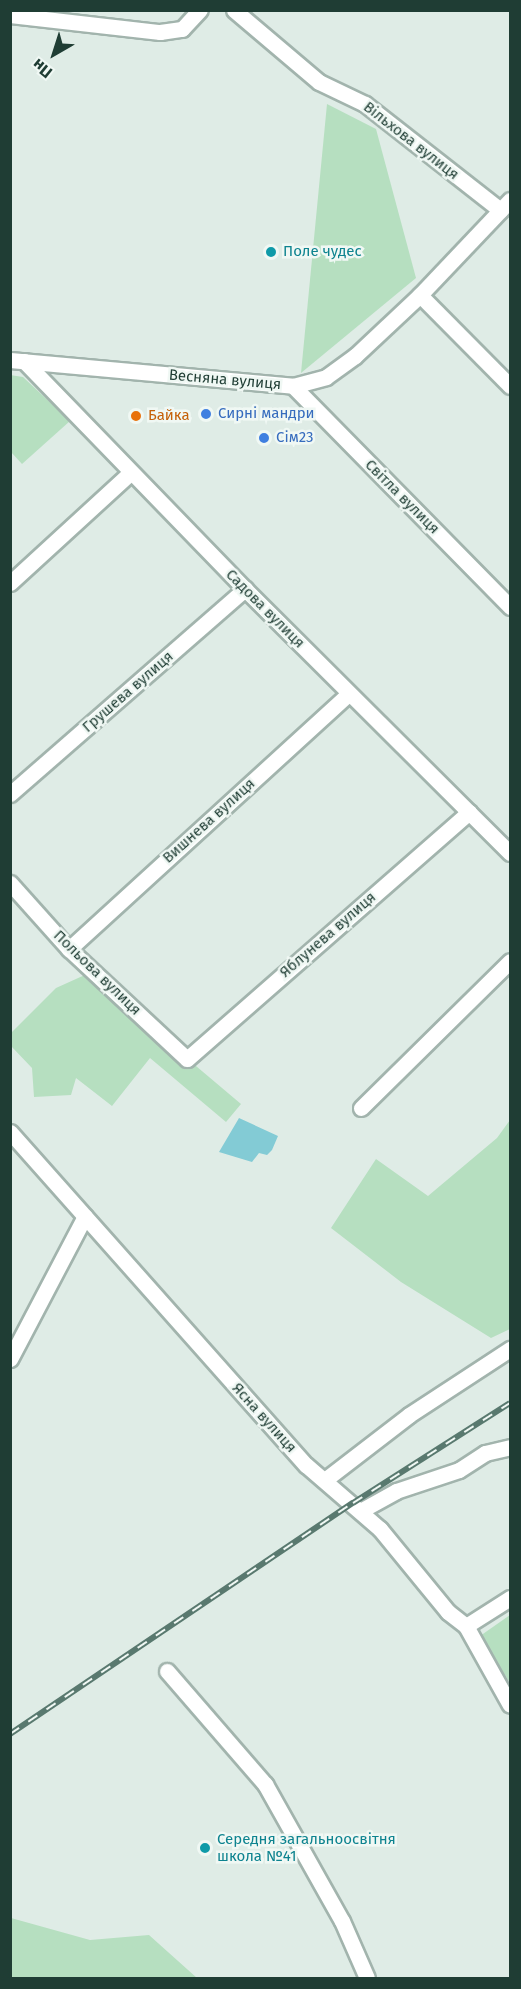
<!DOCTYPE html>
<html>
<head>
<meta charset="utf-8">
<style>
	body { margin:0 }
	#map { position:relative; width:521px; height:1989px; overflow:hidden; background:#dfece6; font-family:"Fira Sans",sans-serif }
	div>[style] { position:absolute }
	.green>* { inset:0; background:#b6dfc0 }
	.water>* { inset:0; background:#83cbd5 }
	.roads { filter:drop-shadow(2px 0 #a2b4ad) drop-shadow(-2px 0 #a2b4ad) drop-shadow(0 2px #a2b4ad) drop-shadow(0 -2px #a2b4ad) }
	.minor>* { height:15px; margin:-7.5px; padding:0 7.5px; transform-origin:7.5px; border-radius:7.5px; background:#fff }
	.rail>* { height:6px; margin-top:-3px; transform-origin:0; background:repeating-linear-gradient(90deg,#f0f8f4 0 11px,#59796f 0 22px); box-sizing:border-box; border-block:2px solid #59796f }
	.dots>* { width:16px; height:16px; translate:-50% -50%; box-sizing:border-box; border:3px solid #f0f8f4; border-radius:50% }
	span { translate:-50% -50%; white-space:nowrap; text-align:center; line-height:1.15; -webkit-text-stroke:5px #f0f8f4; paint-order:stroke }
	.street-label { font-size:15px; color:#1f3d34 }
	.culture-label { font-size:15px; color:#0d838f }
	.left { translate:0 -50%; text-align:left }
	.shop-label { font-size:15px; color:#366cbe }
	.food-label { font-size:15px; color:#c56008 }
	.frame { position:absolute; inset:0; border:12px solid #1f3d34; pointer-events:none }
	.north { position:absolute; left:24px; top:24px; width:60px; height:60px; -webkit-text-stroke:4px #f0f8f4; paint-order:stroke; rotate:219deg; font-size:16px; font-weight:700; line-height:24px; text-align:center; color:#1f3d34 }
	.north::after { content:''; display:block; margin:auto; width:21px; height:27px; background:#1f3d34; clip-path:polygon(50% 0,100% 100%,50% 72%,0 100%) }
</style>
</head>
<body>
<div id="map">
	<div class="green">
		<i style="clip-path:polygon(327px 104px,376px 129px,416px 278px,301px 373px)"></i>
		<i style="clip-path:polygon(10px 375px,23px 377px,70px 421px,22px 464px,11px 452px)"></i>
		<i style="clip-path:polygon(87px 974px,241px 1104px,226px 1122px,150px 1058px,112px 1106px,76px 1078px,71px 1095px,34px 1097px,32px 1068px,11px 1046px,11px 1033px,56px 988px)"></i>
		<i style="clip-path:polygon(510px 1120px,510px 1329px,491px 1338px,401px 1282px,331px 1228px,376px 1159px,428px 1196px,497px 1138px)"></i>
		<i style="clip-path:polygon(510px 1615px,510px 1683px,480px 1636px)"></i>
		<i style="clip-path:polygon(11px 1918px,90px 1940px,149px 1935px,197px 1978px,11px 1978px)"></i>
	</div>
	<div class="water">
		<i style="clip-path:polygon(239px 1118px,278px 1136px,272px 1150px,267px 1155px,259px 1153px,252px 1162px,219px 1152px)"></i>
	</div>
	<div class="roads">
		<div class="minor">
			<i style="left:234px;top:10px;width:111px;rotate:40.3deg"></i>
			<i style="left:319px;top:82px;width:51px;rotate:25.6deg"></i>
			<i style="left:365px;top:104px;width:172px;rotate:38.1deg"></i>
			<i style="left:10px;top:15px;width:151px;rotate:6.5deg"></i>
			<i style="left:160px;top:32px;width:22px;rotate:-8deg"></i>
			<i style="left:182px;top:29px;width:26px;rotate:-47deg"></i>
			<i style="left:420px;top:295px;width:128px;rotate:45.3deg"></i>
			<i style="left:10px;top:360px;width:284px;rotate:5.2deg"></i>
			<i style="left:293px;top:386px;width:34px;rotate:-15deg"></i>
			<i style="left:326px;top:377px;width:36px;rotate:-36deg"></i>
			<i style="left:355px;top:356px;width:89px;rotate:-43.2deg"></i>
			<i style="left:420px;top:295px;width:131px;rotate:-46.5deg"></i>
			<i style="left:24px;top:361px;width:318px;rotate:45.9deg"></i>
			<i style="left:245px;top:589px;width:374px;rotate:44.9deg"></i>
			<i style="left:293px;top:386px;width:310px;rotate:45.5deg"></i>
			<i style="left:10px;top:583px;width:163px;rotate:-42.5deg"></i>
			<i style="left:10px;top:794px;width:312px;rotate:-41.1deg"></i>
			<i style="left:10px;top:883px;width:89px;rotate:48.2deg"></i>
			<i style="left:69px;top:949px;width:161px;rotate:43deg"></i>
			<i style="left:187px;top:1059px;width:375px;rotate:-41.2deg"></i>
			<i style="left:69px;top:949px;width:379px;rotate:-42.4deg"></i>
			<i style="left:361px;top:1108px;width:209px;rotate:-44.6deg"></i>
			<i style="left:10px;top:1132px;width:446px;rotate:48.4deg"></i>
			<i style="left:306px;top:1465px;width:98px;rotate:40.9deg"></i>
			<i style="left:380px;top:1529px;width:107px;rotate:50.7deg"></i>
			<i style="left:448px;top:1612px;width:23px;rotate:38deg"></i>
			<i style="left:466px;top:1626px;width:90px;rotate:60.9deg"></i>
			<i style="left:10px;top:1359px;width:161px;rotate:-62.3deg"></i>
			<i style="left:326px;top:1479px;width:105px;rotate:-37.6deg"></i>
			<i style="left:409px;top:1415px;width:121px;rotate:-33.2deg"></i>
			<i style="left:362px;top:1510px;width:39px;rotate:-29deg"></i>
			<i style="left:396px;top:1491px;width:66px;rotate:-18.4deg"></i>
			<i style="left:459px;top:1470px;width:31px;rotate:-33deg"></i>
			<i style="left:485px;top:1453px;width:26px;rotate:-13deg"></i>
			<i style="left:466px;top:1626px;width:52px;rotate:-32.5deg"></i>
			<i style="left:167px;top:1671px;width:150px;rotate:49.1deg"></i>
			<i style="left:265px;top:1784px;width:157px;rotate:60.7deg"></i>
			<i style="left:342px;top:1921px;width:62px;rotate:66.3deg"></i>
		</div>
	</div>
	<div class="rail">
		<i style="left:10px;top:1734px;width:414px;rotate:-34deg"></i>
		<i style="left:353px;top:1503px;width:186px;rotate:-32.5deg"></i>
	</div>
	<div class="dots">
		<i style="left:271px;top:252px;background:#0f9aa8"></i>
		<i style="left:206px;top:414px;background:#3f7fe0"></i>
		<i style="left:136px;top:416px;background:#e8710a"></i>
		<i style="left:264px;top:438px;background:#3f7fe0"></i>
		<i style="left:205px;top:1848px;background:#0f9aa8"></i>
	</div>
	<div class="street-label">
		<span style="left:411px;top:141px;rotate:38deg">Вільхова вулиця</span>
		<span style="left:225px;top:380px;rotate:5deg">Весняна вулиця</span>
		<span style="left:402px;top:497px;rotate:45deg">Світла вулиця</span>
		<span style="left:265px;top:609px;rotate:45deg">Садова вулиця</span>
		<span style="left:128px;top:692px;rotate:-41deg">Грушева вулиця</span>
		<span style="left:209px;top:821px;rotate:-42deg">Вишнева вулиця</span>
		<span style="left:328px;top:935px;rotate:-41deg">Яблунева вулиця</span>
		<span style="left:97px;top:973px;rotate:44deg">Польова вулиця</span>
		<span style="left:264px;top:1418px;rotate:48deg">Ясна вулиця</span>
	</div>
	<div class="culture-label">
		<span class="left" style="left:283px;top:252px">Поле чудес</span>
		<span class="left" style="left:217px;top:1848px">Середня загальноосвітня<br>школа №41</span>
	</div>
	<div class="shop-label">
		<span class="left" style="left:218px;top:414px">Сирні мандри</span>
		<span class="left" style="left:276px;top:438px">Сім23</span>
	</div>
	<div class="food-label">
		<span class="left" style="left:148px;top:416px">Байка</span>
	</div>
	<div class="frame"></div>
	<div class="north">Пн</div>
</div>
</body>
</html>
